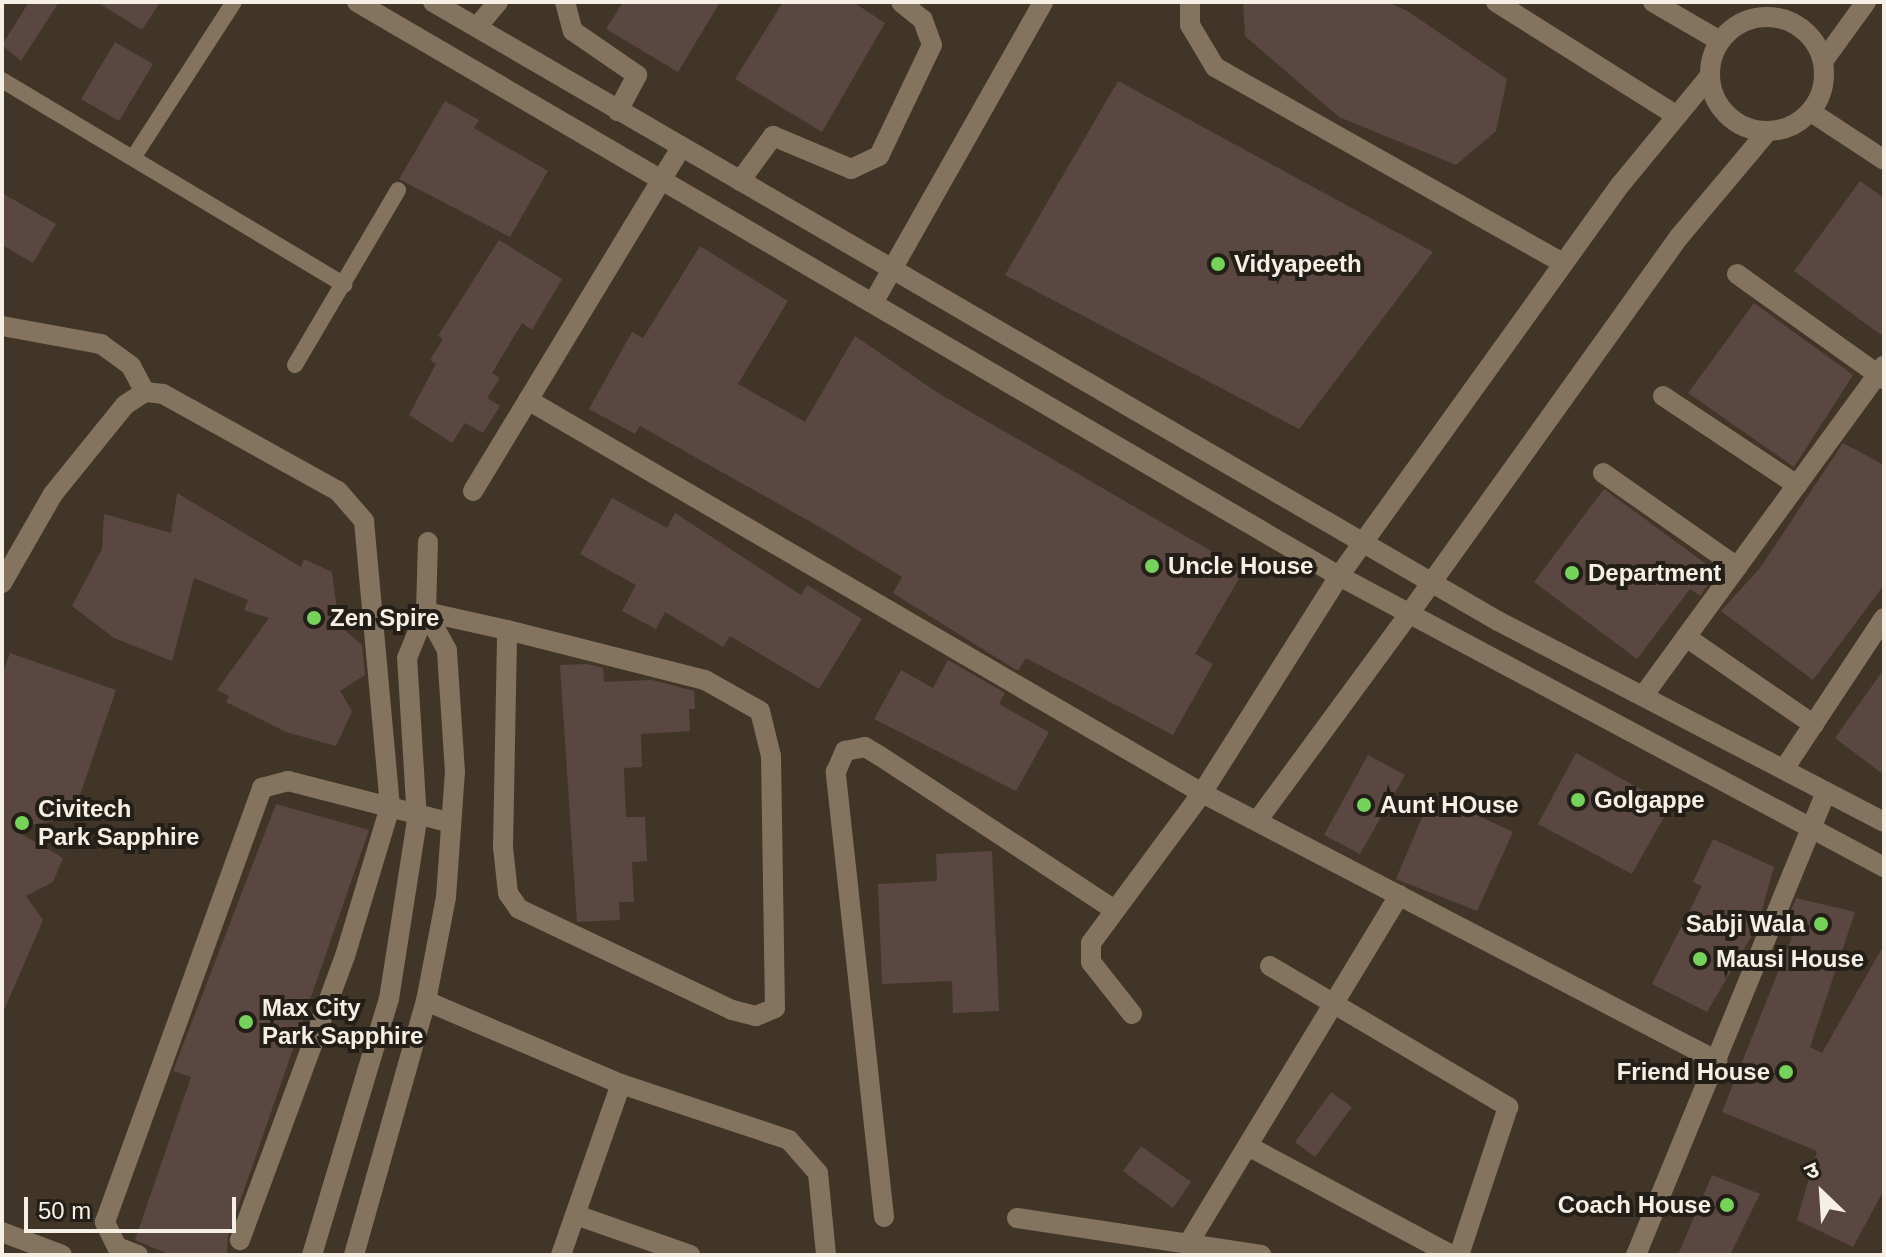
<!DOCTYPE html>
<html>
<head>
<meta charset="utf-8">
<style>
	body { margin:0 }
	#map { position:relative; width:1886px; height:1257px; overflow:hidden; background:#413528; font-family:Helvetica,"Noto Sans Devanagari",sans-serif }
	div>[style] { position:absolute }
	.building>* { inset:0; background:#5a4741 }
	.service>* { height:16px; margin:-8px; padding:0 8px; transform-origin:8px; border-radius:8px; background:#84745f }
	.minor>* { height:20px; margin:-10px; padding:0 10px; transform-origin:10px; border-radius:10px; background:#84745f }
	.tertiary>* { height:20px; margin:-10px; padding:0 10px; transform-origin:10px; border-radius:10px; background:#84745f }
	.tertiary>.ring { margin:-10px; padding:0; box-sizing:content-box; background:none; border:20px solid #84745f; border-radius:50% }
	.dots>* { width:22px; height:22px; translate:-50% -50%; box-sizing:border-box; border:4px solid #231e18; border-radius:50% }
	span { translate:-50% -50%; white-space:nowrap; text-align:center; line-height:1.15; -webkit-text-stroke:8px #231e18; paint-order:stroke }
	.poi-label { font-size:24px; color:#f6efe6; font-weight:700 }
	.left { translate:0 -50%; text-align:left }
	.right { translate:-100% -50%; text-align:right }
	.frame { position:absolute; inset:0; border:4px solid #f6efe6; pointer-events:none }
	.north { position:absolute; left:1782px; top:1153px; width:80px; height:80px; -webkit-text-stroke:6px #231e18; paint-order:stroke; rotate:335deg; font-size:22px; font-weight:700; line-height:32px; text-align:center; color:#f6efe6 }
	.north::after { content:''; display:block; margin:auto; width:28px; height:36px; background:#f6efe6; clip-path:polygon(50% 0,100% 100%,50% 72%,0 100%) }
	.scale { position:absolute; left:24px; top:1197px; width:212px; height:36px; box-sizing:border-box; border:4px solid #f6efe6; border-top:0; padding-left:10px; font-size:24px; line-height:28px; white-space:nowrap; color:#f6efe6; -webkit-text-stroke:6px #231e18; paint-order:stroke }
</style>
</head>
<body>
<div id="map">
	<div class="building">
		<i style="clip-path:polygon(29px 2px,59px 2px,21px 61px,2px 45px)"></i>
		<i style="clip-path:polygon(97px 2px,160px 2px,142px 30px)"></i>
		<i style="clip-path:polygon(623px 2px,720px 2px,678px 72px,606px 29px)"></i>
		<i style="clip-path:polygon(783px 2px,853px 2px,885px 23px,822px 132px,735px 79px)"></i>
		<i style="clip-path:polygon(1243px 2px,1388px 2px,1409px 12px,1507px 79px,1496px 131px,1456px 165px,1339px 117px,1245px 36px)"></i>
		<i style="clip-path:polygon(115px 42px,153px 64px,119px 121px,81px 99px)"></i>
		<i style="clip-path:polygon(1118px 81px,1433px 252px,1299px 429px,1005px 275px)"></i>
		<i style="clip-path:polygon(445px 101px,479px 120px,474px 128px,548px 171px,510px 237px,399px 179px)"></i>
		<i style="clip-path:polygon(1860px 181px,1884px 198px,1884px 337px,1794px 271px)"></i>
		<i style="clip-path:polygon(2px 193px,56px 224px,33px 263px,2px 245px)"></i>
		<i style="clip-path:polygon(499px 240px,562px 279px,532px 330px,522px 323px,492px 373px,500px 378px,487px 398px,500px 406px,483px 433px,465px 423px,452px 443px,409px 415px,436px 364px,430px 360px,443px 339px,438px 336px)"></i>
		<i style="clip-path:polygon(700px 246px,788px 301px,738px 384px,805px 422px,855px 336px,938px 393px,1244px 570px,1195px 654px,1213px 664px,1173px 735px,1026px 658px,1018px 671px,893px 593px,902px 577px,825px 530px,640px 426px,635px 434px,589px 409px,632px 332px,643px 338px)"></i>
		<i style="clip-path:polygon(1754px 303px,1853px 375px,1794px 467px,1688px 393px)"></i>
		<i style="clip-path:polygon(1843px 443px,1884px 465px,1884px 585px,1813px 680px,1721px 611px,1760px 568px)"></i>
		<i style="clip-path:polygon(1604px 489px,1717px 572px,1700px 596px,1690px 589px,1637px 659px,1534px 582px)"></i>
		<i style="clip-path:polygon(177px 493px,301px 567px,304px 559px,332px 572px,339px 625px,362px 645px,365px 675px,340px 691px,352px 711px,336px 746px,286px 732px,226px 702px,229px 696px,217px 690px,269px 618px,244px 610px,248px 600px,194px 578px,172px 661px,114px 638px,72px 606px,102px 549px,104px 514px,171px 533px)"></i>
		<i style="clip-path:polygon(612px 498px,667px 528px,675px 513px,801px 595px,807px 585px,862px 619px,819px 689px,730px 636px,723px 647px,665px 612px,656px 629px,622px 611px,636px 585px,580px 554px)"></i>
		<i style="clip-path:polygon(10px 653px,116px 690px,72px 818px,11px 828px,63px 858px,53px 882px,26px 896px,43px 920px,2px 1015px,2px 675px)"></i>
		<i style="clip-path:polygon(948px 660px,1005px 693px,999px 704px,1049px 732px,1016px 791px,874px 719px,901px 670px,933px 688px)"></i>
		<i style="clip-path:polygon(587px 664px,603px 668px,604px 682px,652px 680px,694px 691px,695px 709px,689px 709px,690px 731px,641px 734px,642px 767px,624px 768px,626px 817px,645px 817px,647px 861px,632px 862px,634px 902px,619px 902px,620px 920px,577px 922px,560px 665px)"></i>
		<i style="clip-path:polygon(1884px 669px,1884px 775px,1835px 738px)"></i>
		<i style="clip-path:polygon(1576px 753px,1670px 806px,1632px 874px,1538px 824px)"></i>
		<i style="clip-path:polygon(1368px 755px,1405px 775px,1360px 854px,1324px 835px)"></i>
		<i style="clip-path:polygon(1432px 794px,1513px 832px,1477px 911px,1396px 879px)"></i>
		<i style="clip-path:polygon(276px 804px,369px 830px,228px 1236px,227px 1255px,171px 1255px,135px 1240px,191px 1077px,173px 1071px)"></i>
		<i style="clip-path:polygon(1713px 839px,1774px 867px,1757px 927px,1707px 1012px,1652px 984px,1702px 886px,1693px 882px)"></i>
		<i style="clip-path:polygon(992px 851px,999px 1011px,953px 1013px,952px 981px,882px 984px,878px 884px,937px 881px,936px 854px)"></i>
		<i style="clip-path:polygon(1796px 898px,1855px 912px,1810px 1047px,1822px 1053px,1884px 945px,1884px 1190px,1853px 1247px,1797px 1220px,1817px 1151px,1722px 1112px,1792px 937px,1782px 934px)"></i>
		<i style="clip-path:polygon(1331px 1092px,1352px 1107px,1315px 1157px,1295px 1142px)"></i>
		<i style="clip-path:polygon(1141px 1146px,1191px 1182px,1173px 1208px,1123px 1171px)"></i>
		<i style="clip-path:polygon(1712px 1175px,1760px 1194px,1730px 1255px,1678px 1255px)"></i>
	</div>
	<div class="service">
		<i style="left:2px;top:80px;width:399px;rotate:30.9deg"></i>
		<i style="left:133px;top:158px;width:186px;rotate:-57.1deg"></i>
		<i style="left:295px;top:365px;width:203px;rotate:-59.5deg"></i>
	</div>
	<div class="minor">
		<i style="left:565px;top:2px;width:30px;rotate:75deg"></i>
		<i style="left:573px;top:31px;width:78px;rotate:34.5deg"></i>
		<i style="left:637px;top:75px;width:41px;rotate:117.8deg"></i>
		<i style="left:1190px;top:2px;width:23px;rotate:90deg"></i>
		<i style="left:1190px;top:25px;width:49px;rotate:59.2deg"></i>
		<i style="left:1215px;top:67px;width:399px;rotate:29.4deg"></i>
		<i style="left:1496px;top:2px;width:214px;rotate:32.2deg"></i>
		<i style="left:477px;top:27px;width:33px;rotate:-50deg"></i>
		<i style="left:740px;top:181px;width:56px;rotate:-53.7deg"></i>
		<i style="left:773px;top:136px;width:85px;rotate:22.9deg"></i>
		<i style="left:851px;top:169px;width:31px;rotate:-25deg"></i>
		<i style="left:879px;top:156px;width:123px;rotate:-64.5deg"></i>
		<i style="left:932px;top:45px;width:27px;rotate:-110deg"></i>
		<i style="left:923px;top:20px;width:28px;rotate:-141deg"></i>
		<i style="left:1737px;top:274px;width:181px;rotate:35.5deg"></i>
		<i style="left:873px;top:303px;width:346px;rotate:-60.5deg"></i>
		<i style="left:2px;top:326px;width:101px;rotate:10.3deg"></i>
		<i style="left:101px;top:344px;width:37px;rotate:36deg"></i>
		<i style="left:131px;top:366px;width:30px;rotate:62deg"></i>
		<i style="left:1663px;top:396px;width:161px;rotate:33.6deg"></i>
		<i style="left:528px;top:400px;width:780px;rotate:30.25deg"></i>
		<i style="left:1202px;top:793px;width:581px;rotate:27.49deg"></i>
		<i style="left:1603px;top:473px;width:164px;rotate:35deg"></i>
		<i style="left:473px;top:491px;width:402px;rotate:-58.8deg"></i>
		<i style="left:2px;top:583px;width:103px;rotate:-60.2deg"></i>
		<i style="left:53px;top:494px;width:114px;rotate:-51deg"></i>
		<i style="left:125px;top:405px;width:24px;rotate:-33deg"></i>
		<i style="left:145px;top:392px;width:18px;rotate:6deg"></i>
		<i style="left:163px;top:394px;width:200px;rotate:29deg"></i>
		<i style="left:338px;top:491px;width:40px;rotate:49deg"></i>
		<i style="left:364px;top:521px;width:287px;rotate:84.8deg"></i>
		<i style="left:390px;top:807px;width:156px;rotate:106.8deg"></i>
		<i style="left:345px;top:956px;width:303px;rotate:110.3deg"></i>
		<i style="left:426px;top:612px;width:83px;rotate:12.5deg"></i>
		<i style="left:507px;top:630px;width:204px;rotate:14.2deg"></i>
		<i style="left:705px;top:680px;width:63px;rotate:29.4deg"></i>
		<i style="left:760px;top:711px;width:46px;rotate:76.3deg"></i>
		<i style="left:771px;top:756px;width:252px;rotate:89.1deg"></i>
		<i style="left:775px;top:1008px;width:21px;rotate:157deg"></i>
		<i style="left:756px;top:1016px;width:25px;rotate:-166deg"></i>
		<i style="left:732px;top:1010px;width:236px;rotate:-154.6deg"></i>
		<i style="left:519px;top:909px;width:19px;rotate:-125deg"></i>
		<i style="left:508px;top:893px;width:46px;rotate:-96.2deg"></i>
		<i style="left:503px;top:847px;width:217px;rotate:-88.9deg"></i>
		<i style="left:1686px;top:637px;width:155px;rotate:34.5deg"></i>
		<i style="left:1643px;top:696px;width:409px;rotate:-53.9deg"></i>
		<i style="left:1784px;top:769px;width:181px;rotate:-56.5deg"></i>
		<i style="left:1257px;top:821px;width:257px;rotate:-53.7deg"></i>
		<i style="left:1270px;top:966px;width:277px;rotate:30.6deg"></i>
		<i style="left:1508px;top:1107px;width:156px;rotate:108.3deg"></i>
		<i style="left:426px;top:1001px;width:212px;rotate:23.1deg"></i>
		<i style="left:621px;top:1084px;width:177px;rotate:18.4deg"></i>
		<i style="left:789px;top:1140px;width:44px;rotate:48.7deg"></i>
		<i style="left:818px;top:1173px;width:82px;rotate:84.4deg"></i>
		<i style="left:1132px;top:1014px;width:66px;rotate:-128.3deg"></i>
		<i style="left:1091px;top:962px;width:19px;rotate:-90deg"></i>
		<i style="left:1091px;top:943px;width:187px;rotate:-53.5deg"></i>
		<i style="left:1202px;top:793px;width:257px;rotate:-57.7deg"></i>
		<i style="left:1248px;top:1146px;width:230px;rotate:28.2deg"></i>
		<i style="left:576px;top:1215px;width:121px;rotate:19.3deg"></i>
		<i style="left:884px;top:1217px;width:448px;rotate:-96.2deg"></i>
		<i style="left:836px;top:772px;width:23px;rotate:-67deg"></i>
		<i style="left:845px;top:751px;width:20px;rotate:-11deg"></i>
		<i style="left:865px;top:747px;width:17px;rotate:31deg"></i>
		<i style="left:880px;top:756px;width:280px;rotate:33.3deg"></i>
		<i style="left:1017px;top:1218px;width:247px;rotate:8.6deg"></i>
		<i style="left:2px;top:1232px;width:64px;rotate:21deg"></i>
		<i style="left:1188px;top:1244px;width:408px;rotate:-58.8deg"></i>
		<i style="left:138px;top:1255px;width:22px;rotate:-159deg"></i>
		<i style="left:117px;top:1247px;width:28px;rotate:-116deg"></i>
		<i style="left:105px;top:1222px;width:462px;rotate:-70.1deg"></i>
		<i style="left:262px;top:788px;width:27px;rotate:-15deg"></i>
		<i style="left:288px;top:781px;width:168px;rotate:14.4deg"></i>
		<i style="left:312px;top:1255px;width:267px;rotate:-73.3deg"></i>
		<i style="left:389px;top:999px;width:181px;rotate:-81.1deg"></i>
		<i style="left:417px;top:820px;width:162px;rotate:-93.5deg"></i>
		<i style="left:407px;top:658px;width:50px;rotate:-67.6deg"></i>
		<i style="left:426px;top:612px;width:70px;rotate:-88.4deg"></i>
		<i style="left:354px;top:1255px;width:264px;rotate:-74.2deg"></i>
		<i style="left:426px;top:1001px;width:106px;rotate:-79.1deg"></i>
		<i style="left:446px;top:897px;width:125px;rotate:-85.9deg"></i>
		<i style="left:455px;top:772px;width:122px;rotate:-93.8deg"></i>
		<i style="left:447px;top:650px;width:43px;rotate:-118.9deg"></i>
		<i style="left:561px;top:1255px;width:181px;rotate:-70.7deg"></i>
		<i style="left:1636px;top:1255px;width:500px;rotate:-67.69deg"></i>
	</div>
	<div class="tertiary">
		<i style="left:357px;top:2px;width:1137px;rotate:30.31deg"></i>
		<i style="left:1339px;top:576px;width:618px;rotate:28.1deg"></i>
		<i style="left:433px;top:2px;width:1232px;rotate:30.17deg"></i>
		<i style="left:1498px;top:621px;width:435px;rotate:27.5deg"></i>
		<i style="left:1653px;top:2px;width:78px;rotate:30.2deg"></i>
		<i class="ring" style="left:1710px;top:17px;width:94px;height:94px"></i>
		<i style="left:1824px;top:60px;width:72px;rotate:-54.1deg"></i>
		<i style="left:1811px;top:112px;width:87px;rotate:33.3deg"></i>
		<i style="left:1339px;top:576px;width:483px;rotate:-54.3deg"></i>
		<i style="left:1621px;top:184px;width:139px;rotate:-50.6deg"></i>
		<i style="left:1409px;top:614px;width:464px;rotate:-54.4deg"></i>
		<i style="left:1679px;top:237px;width:137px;rotate:-50deg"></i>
	</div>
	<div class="dots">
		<i style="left:1218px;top:264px;background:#76d25a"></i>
		<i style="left:1152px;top:566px;background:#76d25a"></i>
		<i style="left:1572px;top:573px;background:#76d25a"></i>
		<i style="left:314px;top:618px;background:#76d25a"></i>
		<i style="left:1578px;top:800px;background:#76d25a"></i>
		<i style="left:1364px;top:805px;background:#76d25a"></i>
		<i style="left:22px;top:823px;background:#76d25a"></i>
		<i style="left:1821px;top:924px;background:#76d25a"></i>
		<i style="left:1700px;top:959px;background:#76d25a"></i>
		<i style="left:246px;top:1022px;background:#76d25a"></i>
		<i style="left:1786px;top:1072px;background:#76d25a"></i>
		<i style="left:1727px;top:1205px;background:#76d25a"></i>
	</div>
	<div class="poi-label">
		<span class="left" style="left:1234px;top:264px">Vidyapeeth</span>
		<span class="left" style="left:1168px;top:566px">Uncle House</span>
		<span class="left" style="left:1588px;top:573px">Department</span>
		<span class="left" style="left:330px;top:618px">Zen Spire</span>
		<span class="left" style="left:1594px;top:800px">Golgappe</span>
		<span class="left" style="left:1380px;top:805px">Aunt HOuse</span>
		<span class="left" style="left:38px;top:823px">Civitech<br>Park Sapphire</span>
		<span class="right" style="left:1805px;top:924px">Sabji Wala</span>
		<span class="left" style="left:1716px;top:959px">Mausi House</span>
		<span class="left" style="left:262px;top:1022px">Max City<br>Park Sapphire</span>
		<span class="right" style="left:1770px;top:1072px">Friend House</span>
		<span class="right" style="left:1711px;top:1205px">Coach House</span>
	</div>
	<div class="frame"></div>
	<div class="north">उ</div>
	<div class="scale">50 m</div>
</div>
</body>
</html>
